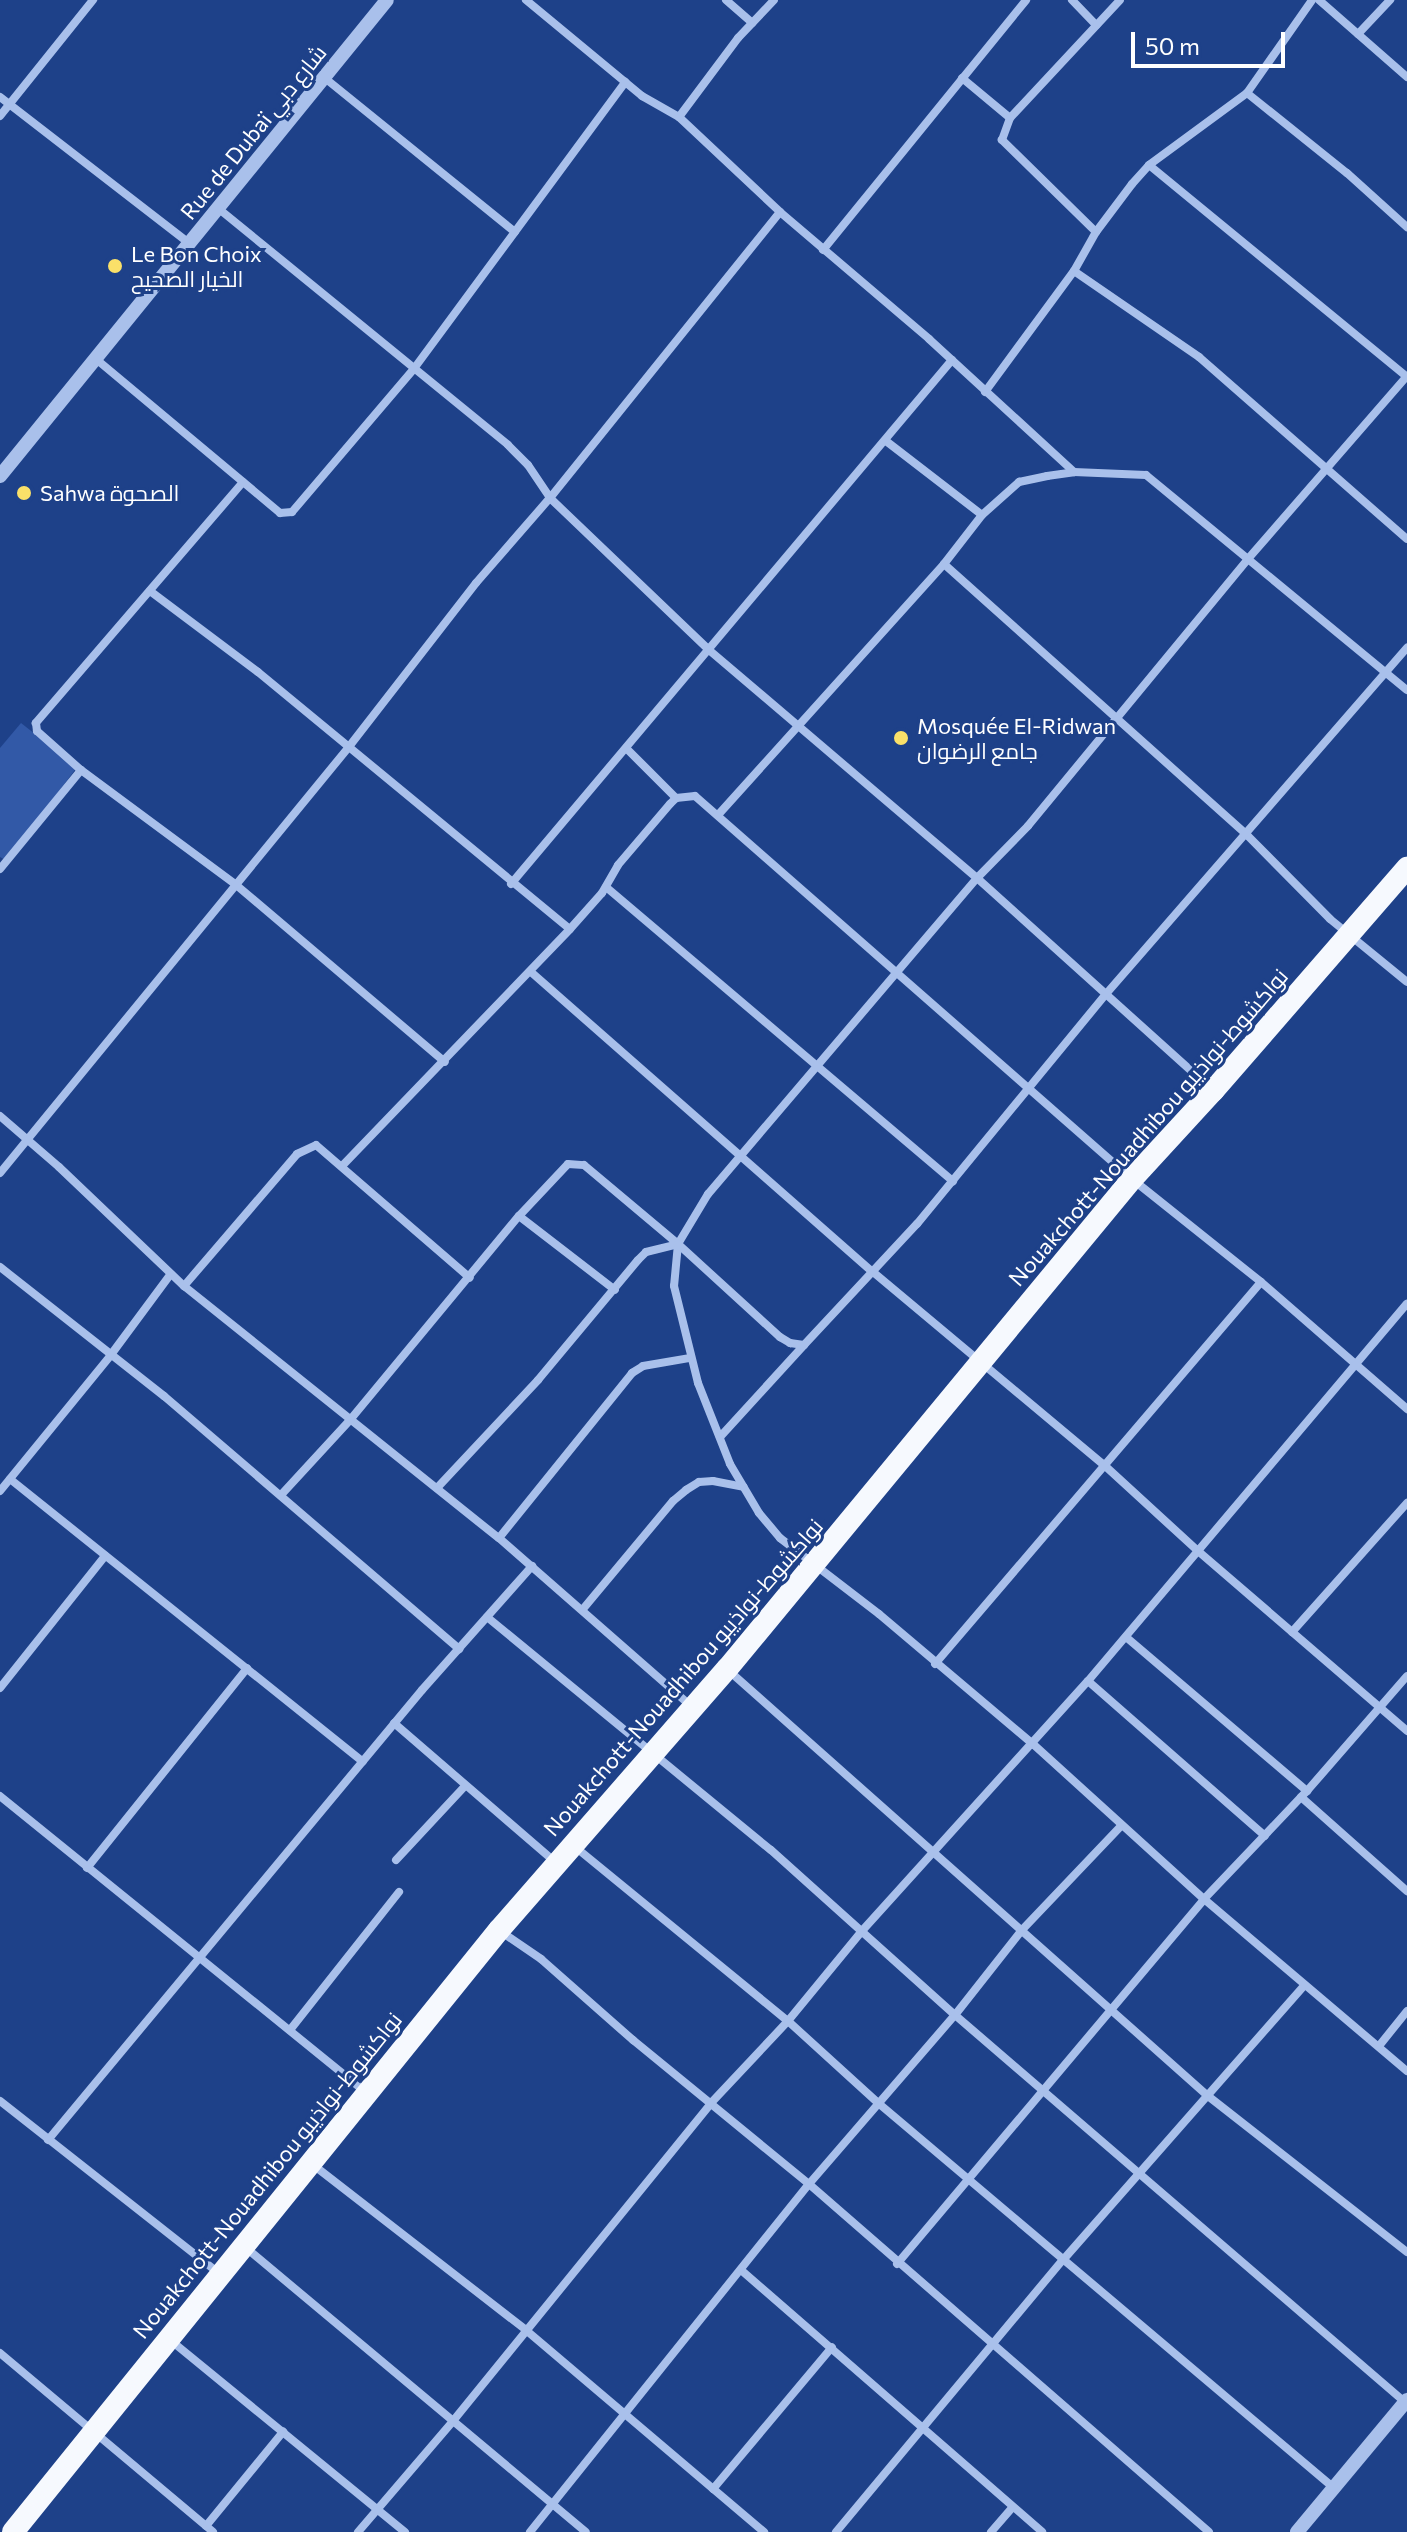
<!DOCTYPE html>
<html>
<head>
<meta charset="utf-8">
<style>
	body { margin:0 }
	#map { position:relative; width:1407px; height:2532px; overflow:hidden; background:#1e4189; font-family:Commissioner,Cairo,sans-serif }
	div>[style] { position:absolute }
	.green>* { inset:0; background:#3259a7 }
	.minor>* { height:8px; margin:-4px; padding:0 4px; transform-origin:4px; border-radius:4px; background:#a9c0eb }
	.tertiary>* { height:14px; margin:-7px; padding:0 7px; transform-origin:7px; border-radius:7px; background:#a9c0eb }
	.trunk>* { height:22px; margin:-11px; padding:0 11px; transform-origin:11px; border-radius:11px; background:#f6f9fe }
	.dots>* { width:22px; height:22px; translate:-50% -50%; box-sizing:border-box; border:4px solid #1e4189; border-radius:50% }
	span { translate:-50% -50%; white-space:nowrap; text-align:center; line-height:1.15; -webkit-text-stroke:6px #1e4189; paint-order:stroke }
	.street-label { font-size:22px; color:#fff }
	.poi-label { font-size:22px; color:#fff }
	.left { translate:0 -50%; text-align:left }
	.scale { position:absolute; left:1131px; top:32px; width:154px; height:36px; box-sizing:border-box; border:4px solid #fff; border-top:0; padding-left:10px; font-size:24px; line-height:28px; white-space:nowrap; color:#fff; -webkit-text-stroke:6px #1e4189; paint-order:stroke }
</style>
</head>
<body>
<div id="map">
	<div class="green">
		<i style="clip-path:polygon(21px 723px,77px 767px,7px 861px,0 857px,0 748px)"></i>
	</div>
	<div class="minor">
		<i style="left:526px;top:0;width:151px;rotate:39.6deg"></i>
		<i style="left:642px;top:96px;width:43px;rotate:29.6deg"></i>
		<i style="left:679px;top:117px;width:139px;rotate:43.2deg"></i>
		<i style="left:780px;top:212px;width:196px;rotate:40.4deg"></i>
		<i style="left:929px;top:339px;width:197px;rotate:42.5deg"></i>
		<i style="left:726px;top:0;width:35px;rotate:41deg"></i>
		<i style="left:1072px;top:0;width:35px;rotate:46deg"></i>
		<i style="left:1319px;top:0;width:117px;rotate:41.2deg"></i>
		<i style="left:1358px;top:34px;width:47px;rotate:-46.7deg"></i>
		<i style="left:962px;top:78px;width:62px;rotate:39.8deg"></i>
		<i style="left:326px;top:79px;width:243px;rotate:39deg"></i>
		<i style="left:1247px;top:93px;width:128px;rotate:38.7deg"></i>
		<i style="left:1347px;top:173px;width:81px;rotate:42deg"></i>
		<i style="left:0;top:97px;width:240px;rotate:37.7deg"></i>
		<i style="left:0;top:116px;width:149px;rotate:-51.3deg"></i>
		<i style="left:679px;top:117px;width:99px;rotate:-53.2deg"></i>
		<i style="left:738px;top:38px;width:52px;rotate:-46.5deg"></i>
		<i style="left:1149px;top:165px;width:334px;rotate:39.4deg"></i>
		<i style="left:219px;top:209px;width:373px;rotate:39.2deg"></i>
		<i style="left:508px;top:445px;width:28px;rotate:45deg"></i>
		<i style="left:528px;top:465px;width:40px;rotate:56deg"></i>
		<i style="left:550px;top:498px;width:220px;rotate:43.7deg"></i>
		<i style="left:709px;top:650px;width:352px;rotate:40.4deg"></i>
		<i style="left:977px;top:878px;width:315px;rotate:42deg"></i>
		<i style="left:1096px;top:232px;width:132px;rotate:-135.6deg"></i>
		<i style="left:1002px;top:140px;width:23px;rotate:-70deg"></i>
		<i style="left:1010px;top:118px;width:161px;rotate:-47deg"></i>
		<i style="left:823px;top:250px;width:322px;rotate:-50.9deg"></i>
		<i style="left:1074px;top:271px;width:152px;rotate:34.5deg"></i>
		<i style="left:1199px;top:357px;width:276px;rotate:41.2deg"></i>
		<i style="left:96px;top:359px;width:240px;rotate:39.9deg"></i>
		<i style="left:280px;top:513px;width:12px;rotate:-5deg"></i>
		<i style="left:292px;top:512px;width:187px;rotate:-49.6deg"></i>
		<i style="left:413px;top:370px;width:358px;rotate:-53.6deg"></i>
		<i style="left:1407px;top:376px;width:242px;rotate:131deg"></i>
		<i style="left:1248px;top:559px;width:346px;rotate:129.5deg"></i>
		<i style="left:1028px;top:826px;width:73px;rotate:134.4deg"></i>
		<i style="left:977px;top:878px;width:415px;rotate:130.4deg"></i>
		<i style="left:708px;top:1194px;width:58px;rotate:121deg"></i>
		<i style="left:678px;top:1244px;width:42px;rotate:95.4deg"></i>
		<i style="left:674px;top:1286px;width:100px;rotate:76.1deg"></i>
		<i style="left:698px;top:1383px;width:87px;rotate:68.4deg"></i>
		<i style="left:730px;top:1464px;width:57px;rotate:59.4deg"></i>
		<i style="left:759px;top:1513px;width:33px;rotate:50deg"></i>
		<i style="left:780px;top:1538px;width:125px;rotate:37.5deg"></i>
		<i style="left:879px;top:1614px;width:202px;rotate:40.2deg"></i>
		<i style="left:1033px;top:1744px;width:231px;rotate:42.2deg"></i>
		<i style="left:1204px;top:1899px;width:266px;rotate:40.3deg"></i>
		<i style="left:985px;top:392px;width:150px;rotate:-53.7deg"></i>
		<i style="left:1074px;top:271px;width:45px;rotate:-60.6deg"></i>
		<i style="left:1096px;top:232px;width:60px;rotate:-53.1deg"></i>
		<i style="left:1132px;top:184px;width:25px;rotate:-48deg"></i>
		<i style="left:1149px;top:165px;width:122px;rotate:-36.3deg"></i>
		<i style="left:1247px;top:93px;width:113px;rotate:-55deg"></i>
		<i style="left:886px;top:441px;width:121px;rotate:37.6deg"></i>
		<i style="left:243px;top:482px;width:318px;rotate:130.7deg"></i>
		<i style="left:36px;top:723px;width:8px;rotate:83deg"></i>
		<i style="left:37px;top:731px;width:59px;rotate:41.6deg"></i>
		<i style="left:81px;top:770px;width:192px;rotate:36.5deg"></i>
		<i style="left:235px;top:884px;width:275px;rotate:40.3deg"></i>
		<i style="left:944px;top:564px;width:407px;rotate:41.8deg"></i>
		<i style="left:1247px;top:835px;width:118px;rotate:45.3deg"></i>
		<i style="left:1330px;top:919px;width:99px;rotate:39.3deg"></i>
		<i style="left:150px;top:591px;width:135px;rotate:36.9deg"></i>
		<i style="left:258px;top:672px;width:404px;rotate:39.5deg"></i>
		<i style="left:626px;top:748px;width:71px;rotate:45deg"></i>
		<i style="left:718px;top:815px;width:338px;rotate:-48deg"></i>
		<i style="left:944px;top:564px;width:62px;rotate:-52.2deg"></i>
		<i style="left:982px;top:515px;width:50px;rotate:-41.7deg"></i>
		<i style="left:1019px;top:482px;width:29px;rotate:-12deg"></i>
		<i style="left:1047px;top:476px;width:27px;rotate:-8deg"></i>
		<i style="left:1074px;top:472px;width:72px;rotate:2.4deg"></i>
		<i style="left:1146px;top:475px;width:338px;rotate:39.5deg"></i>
		<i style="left:0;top:869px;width:128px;rotate:-50.7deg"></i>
		<i style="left:511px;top:884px;width:685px;rotate:-49.92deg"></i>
		<i style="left:606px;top:887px;width:455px;rotate:40.3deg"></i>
		<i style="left:531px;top:972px;width:455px;rotate:41.3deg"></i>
		<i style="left:873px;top:1272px;width:300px;rotate:39.9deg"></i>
		<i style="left:1103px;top:1464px;width:129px;rotate:42.5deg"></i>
		<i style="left:1198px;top:1551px;width:276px;rotate:40.7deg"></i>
		<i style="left:0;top:1116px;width:78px;rotate:40.8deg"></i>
		<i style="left:59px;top:1167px;width:173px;rotate:43.6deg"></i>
		<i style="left:184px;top:1286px;width:403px;rotate:38.7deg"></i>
		<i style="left:499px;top:1538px;width:257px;rotate:41.2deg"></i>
		<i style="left:343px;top:1165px;width:327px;rotate:-46.1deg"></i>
		<i style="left:570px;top:929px;width:48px;rotate:-48.4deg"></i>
		<i style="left:602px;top:893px;width:32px;rotate:-60deg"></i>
		<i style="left:618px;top:865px;width:80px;rotate:-49.6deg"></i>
		<i style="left:670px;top:804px;width:8px;rotate:-45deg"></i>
		<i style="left:676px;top:798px;width:19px;rotate:-6deg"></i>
		<i style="left:695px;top:796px;width:581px;rotate:41.23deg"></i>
		<i style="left:1132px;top:1179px;width:165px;rotate:38.6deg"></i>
		<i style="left:1261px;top:1282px;width:194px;rotate:41deg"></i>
		<i style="left:0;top:1173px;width:549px;rotate:-50.69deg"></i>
		<i style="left:348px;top:748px;width:209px;rotate:-52.2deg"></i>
		<i style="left:476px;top:583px;width:113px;rotate:-49deg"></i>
		<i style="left:550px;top:498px;width:367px;rotate:-51.2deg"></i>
		<i style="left:519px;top:1216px;width:121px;rotate:37.6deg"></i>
		<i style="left:0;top:1267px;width:209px;rotate:38.2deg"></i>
		<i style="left:164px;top:1396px;width:389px;rotate:40.6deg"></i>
		<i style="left:184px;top:1286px;width:174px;rotate:-49.4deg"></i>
		<i style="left:297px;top:1154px;width:21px;rotate:-25deg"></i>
		<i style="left:316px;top:1145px;width:203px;rotate:40.8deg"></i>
		<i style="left:720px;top:1437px;width:125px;rotate:-47.6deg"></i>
		<i style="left:10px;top:1479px;width:452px;rotate:38.7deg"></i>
		<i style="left:437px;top:1488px;width:148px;rotate:-46.9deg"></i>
		<i style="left:538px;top:1380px;width:156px;rotate:-50.2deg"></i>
		<i style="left:638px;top:1260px;width:11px;rotate:-45deg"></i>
		<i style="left:646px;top:1252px;width:33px;rotate:-14deg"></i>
		<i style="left:0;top:1491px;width:174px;rotate:-50.8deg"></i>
		<i style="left:110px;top:1356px;width:101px;rotate:-53.5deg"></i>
		<i style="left:281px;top:1495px;width:102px;rotate:-47.4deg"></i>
		<i style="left:350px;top:1420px;width:265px;rotate:-50.4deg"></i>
		<i style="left:519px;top:1216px;width:71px;rotate:-46.7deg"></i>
		<i style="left:568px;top:1164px;width:16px;rotate:4deg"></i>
		<i style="left:584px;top:1165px;width:123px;rotate:40deg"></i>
		<i style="left:678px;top:1244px;width:138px;rotate:42.4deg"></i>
		<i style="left:780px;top:1337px;width:12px;rotate:31deg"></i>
		<i style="left:790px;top:1343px;width:14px;rotate:8deg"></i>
		<i style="left:804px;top:1345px;width:166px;rotate:-47deg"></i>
		<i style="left:917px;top:1224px;width:298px;rotate:-50.6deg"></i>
		<i style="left:1106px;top:994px;width:459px;rotate:-49deg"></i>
		<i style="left:499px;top:1538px;width:212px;rotate:-51.1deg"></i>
		<i style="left:632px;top:1373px;width:13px;rotate:-32deg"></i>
		<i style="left:643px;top:1366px;width:48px;rotate:-9.7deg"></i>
		<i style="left:583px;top:1609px;width:141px;rotate:-50.2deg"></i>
		<i style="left:673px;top:1501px;width:17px;rotate:-40deg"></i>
		<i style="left:686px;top:1490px;width:15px;rotate:-32deg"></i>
		<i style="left:699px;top:1482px;width:14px;rotate:-4deg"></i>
		<i style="left:713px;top:1481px;width:31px;rotate:11deg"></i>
		<i style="left:487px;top:1617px;width:367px;rotate:39.4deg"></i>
		<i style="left:771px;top:1850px;width:247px;rotate:41.9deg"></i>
		<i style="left:955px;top:2015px;width:595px;rotate:40.71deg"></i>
		<i style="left:1292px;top:1632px;width:173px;rotate:-48.3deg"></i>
		<i style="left:1126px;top:1637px;width:238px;rotate:40.4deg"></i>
		<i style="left:935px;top:1664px;width:502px;rotate:-49.52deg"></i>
		<i style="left:728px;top:1670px;width:642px;rotate:41.59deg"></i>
		<i style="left:1208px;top:2096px;width:253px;rotate:38.1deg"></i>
		<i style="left:1088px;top:1681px;width:235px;rotate:41.2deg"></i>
		<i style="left:0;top:1688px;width:169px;rotate:-51.5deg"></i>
		<i style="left:394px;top:1723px;width:214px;rotate:40.8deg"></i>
		<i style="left:0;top:1796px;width:472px;rotate:39deg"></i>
		<i style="left:1301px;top:1797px;width:142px;rotate:41.6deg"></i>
		<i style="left:574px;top:1846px;width:276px;rotate:39.3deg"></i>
		<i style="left:788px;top:2021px;width:120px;rotate:42.3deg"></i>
		<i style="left:877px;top:2102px;width:598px;rotate:40.19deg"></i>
		<i style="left:396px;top:1860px;width:101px;rotate:-47deg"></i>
		<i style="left:87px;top:1868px;width:256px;rotate:-51.3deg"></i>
		<i style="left:500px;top:1931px;width:50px;rotate:34.3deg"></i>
		<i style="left:541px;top:1959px;width:123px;rotate:41.4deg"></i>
		<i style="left:633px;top:2040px;width:227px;rotate:39.3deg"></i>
		<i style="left:809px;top:2184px;width:530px;rotate:41.02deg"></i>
		<i style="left:290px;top:2030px;width:176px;rotate:-51.7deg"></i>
		<i style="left:1379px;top:2046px;width:45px;rotate:-51.3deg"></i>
		<i style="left:0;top:2101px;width:280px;rotate:38.2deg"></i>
		<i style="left:48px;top:2140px;width:585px;rotate:-50.27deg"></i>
		<i style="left:422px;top:1690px;width:166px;rotate:-48.4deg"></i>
		<i style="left:312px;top:2164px;width:272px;rotate:37.8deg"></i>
		<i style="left:527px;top:2331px;width:311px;rotate:40.3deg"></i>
		<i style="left:245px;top:2247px;width:444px;rotate:39.9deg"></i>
		<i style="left:897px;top:2264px;width:477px;rotate:-49.9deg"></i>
		<i style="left:1204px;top:1899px;width:149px;rotate:-46.4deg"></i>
		<i style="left:1307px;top:1791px;width:152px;rotate:-49deg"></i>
		<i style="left:741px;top:2270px;width:399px;rotate:41deg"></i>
		<i style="left:169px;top:2339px;width:305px;rotate:39.3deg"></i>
		<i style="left:0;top:2353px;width:278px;rotate:40deg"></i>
		<i style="left:713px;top:2489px;width:185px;rotate:-50deg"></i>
		<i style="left:206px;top:2526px;width:122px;rotate:-50.7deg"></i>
		<i style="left:358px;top:2532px;width:146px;rotate:-49.4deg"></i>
		<i style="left:453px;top:2421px;width:409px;rotate:-50.9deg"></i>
		<i style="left:711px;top:2103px;width:112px;rotate:-46.8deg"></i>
		<i style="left:788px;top:2021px;width:115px;rotate:-50.6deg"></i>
		<i style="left:861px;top:1932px;width:338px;rotate:-47.9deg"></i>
		<i style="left:1088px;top:1681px;width:494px;rotate:-49.8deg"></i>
		<i style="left:530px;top:2532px;width:446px;rotate:-51.3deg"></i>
		<i style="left:809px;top:2184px;width:223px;rotate:-49.2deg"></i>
		<i style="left:955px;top:2015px;width:107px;rotate:-51.8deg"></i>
		<i style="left:1021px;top:1931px;width:145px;rotate:-46.4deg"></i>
		<i style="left:836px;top:2532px;width:354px;rotate:-50.2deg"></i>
		<i style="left:1063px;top:2260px;width:366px;rotate:-48.7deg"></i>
		<i style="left:991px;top:2532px;width:33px;rotate:-49deg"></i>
	</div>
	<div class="tertiary">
		<i style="left:0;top:476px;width:613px;rotate:-50.89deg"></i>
		<i style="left:1297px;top:2532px;width:172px;rotate:-50.2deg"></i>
	</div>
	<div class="trunk">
		<i style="left:13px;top:2532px;width:774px;rotate:-51.09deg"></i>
		<i style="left:499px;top:1930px;width:347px;rotate:-48.9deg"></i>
		<i style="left:727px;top:1669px;width:636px;rotate:-50.43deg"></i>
		<i style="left:1132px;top:1179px;width:120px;rotate:-47.4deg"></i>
		<i style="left:1213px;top:1091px;width:296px;rotate:-49deg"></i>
	</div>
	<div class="dots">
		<i style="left:115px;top:266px;background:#fae069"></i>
		<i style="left:24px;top:493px;background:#fae069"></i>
		<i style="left:901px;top:738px;background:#fae069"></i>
	</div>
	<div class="street-label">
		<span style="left:253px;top:132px;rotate:-51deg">Rue de Dubaï شارع دبي</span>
		<span style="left:1148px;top:1127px;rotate:-49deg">Nouakchott-Nouadhibou نواكشوط-نواذيبو</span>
		<span style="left:683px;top:1677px;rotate:-49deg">Nouakchott-Nouadhibou نواكشوط-نواذيبو</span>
		<span style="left:267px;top:2175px;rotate:-51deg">Nouakchott-Nouadhibou نواكشوط-نواذيبو</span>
	</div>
	<div class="poi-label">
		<span class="left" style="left:131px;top:266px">Le Bon Choix<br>الخيار الصحيح</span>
		<span class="left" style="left:40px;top:493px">Sahwa الصحوة</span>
		<span class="left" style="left:917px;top:738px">Mosquée El-Ridwan<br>جامع الرضوان</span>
	</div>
	<div class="scale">50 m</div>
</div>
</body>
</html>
